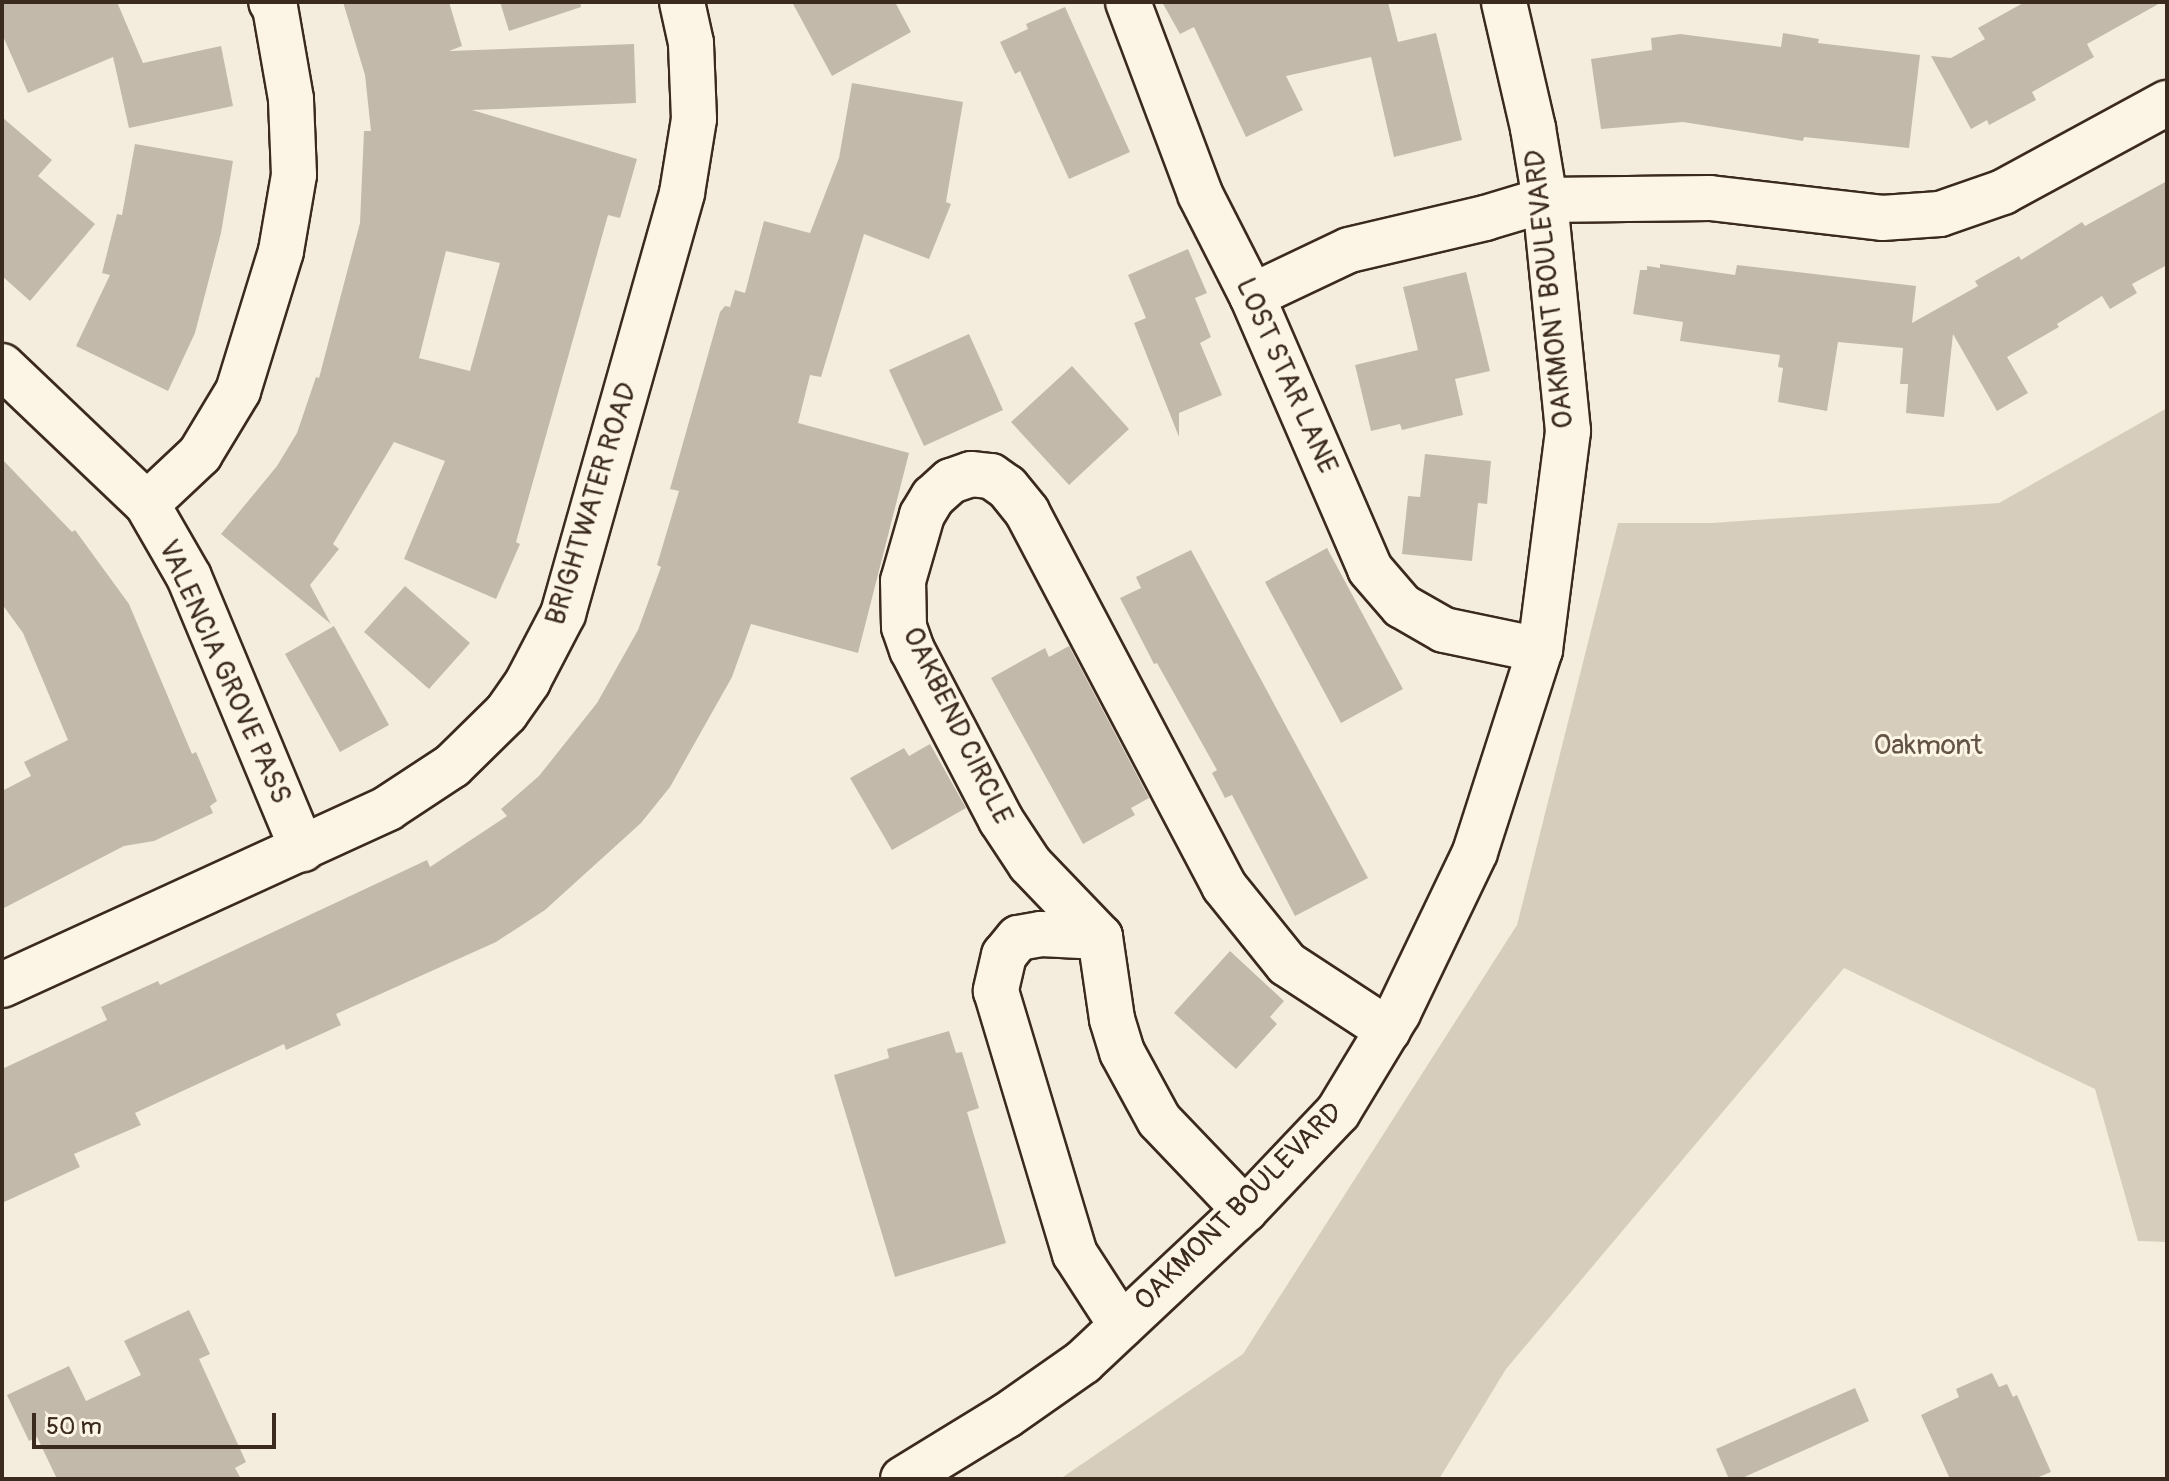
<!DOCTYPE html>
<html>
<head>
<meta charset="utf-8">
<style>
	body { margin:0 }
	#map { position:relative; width:2169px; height:1481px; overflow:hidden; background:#f4eddd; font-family:Pangolin,sans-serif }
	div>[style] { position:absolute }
	.green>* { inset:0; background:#d6cdbd }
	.building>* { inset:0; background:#c3b9aa }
	.roads { filter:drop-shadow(2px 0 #3b2a1e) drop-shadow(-2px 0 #3b2a1e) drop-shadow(0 2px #3b2a1e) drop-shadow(0 -2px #3b2a1e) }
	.minor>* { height:44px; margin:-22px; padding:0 22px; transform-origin:22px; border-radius:22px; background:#fcf5e5 }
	span { translate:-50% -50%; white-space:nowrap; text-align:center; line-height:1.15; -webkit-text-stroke:6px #fcf5e5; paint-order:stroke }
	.street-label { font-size:28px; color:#3b2a1e }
	.park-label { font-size:28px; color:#625346 }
	.frame { position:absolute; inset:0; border:4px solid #3b2a1e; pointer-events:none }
	.scale { position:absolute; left:32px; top:1413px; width:244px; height:36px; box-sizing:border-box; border:4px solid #3b2a1e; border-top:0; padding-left:10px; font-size:24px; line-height:28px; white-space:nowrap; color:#3b2a1e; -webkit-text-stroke:6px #fcf5e5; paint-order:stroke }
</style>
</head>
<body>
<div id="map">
	<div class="green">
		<i style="clip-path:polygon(2167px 408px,2167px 1242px,2138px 1241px,2095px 1089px,1844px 968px,1506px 1369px,1439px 1479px,1060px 1479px,1243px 1354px,1517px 925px,1618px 523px,1712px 523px,1999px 503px)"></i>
	</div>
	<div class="building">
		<i style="clip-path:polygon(2px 2px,117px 2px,143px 63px,221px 46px,233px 106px,129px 128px,113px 57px,28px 93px,2px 34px)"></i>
		<i style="clip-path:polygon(evenodd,343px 2px,449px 2px,462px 46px,449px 51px,634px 44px,636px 103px,472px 110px,637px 159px,620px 218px,608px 215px,516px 542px,520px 544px,496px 599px,404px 559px,445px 461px,394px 442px,333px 544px,339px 549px,310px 585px,331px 624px,221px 534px,277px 466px,297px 433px,316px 377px,319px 378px,360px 223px,364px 131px,371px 131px,365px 75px,343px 2px,446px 251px,500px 263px,470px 371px,419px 358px,446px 251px)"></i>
		<i style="clip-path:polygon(500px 2px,580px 2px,581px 7px,509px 31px)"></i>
		<i style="clip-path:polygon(792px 2px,895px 2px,911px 32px,832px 76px)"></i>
		<i style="clip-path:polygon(1162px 2px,1388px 2px,1398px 42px,1436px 33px,1462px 140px,1394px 157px,1371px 57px,1286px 76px,1303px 110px,1246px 137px,1194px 27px,1180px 34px)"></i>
		<i style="clip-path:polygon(2025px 2px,2162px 2px,2087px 44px,2094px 57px,2032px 92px,2036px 100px,1989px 125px,1987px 120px,1971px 129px,1931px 56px,1951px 58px,1985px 39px,1978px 28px)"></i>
		<i style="clip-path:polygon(1065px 7px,1130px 152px,1069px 179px,1020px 71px,1015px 74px,1000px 42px,1028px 29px,1026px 24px)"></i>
		<i style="clip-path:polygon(1783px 33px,1819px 39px,1818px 43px,1920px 55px,1909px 148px,1804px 137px,1803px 141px,1683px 122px,1601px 129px,1591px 59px,1652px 50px,1651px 38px,1680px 34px,1781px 47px)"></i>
		<i style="clip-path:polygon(852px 83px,963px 102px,946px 202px,951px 204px,929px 259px,864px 234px,821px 377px,810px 375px,798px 423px,909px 453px,858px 653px,751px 624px,732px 677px,670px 787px,641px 823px,545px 910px,496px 942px,336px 1014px,341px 1025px,286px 1050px,284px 1044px,135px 1113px,141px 1125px,74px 1154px,80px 1167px,2px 1203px,2px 1069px,107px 1020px,101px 1007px,158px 981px,160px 985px,427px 860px,430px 867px,507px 816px,501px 809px,539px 776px,597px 703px,638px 630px,661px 567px,657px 565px,679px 491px,670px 489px,720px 312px,725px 306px,730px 307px,735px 290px,745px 293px,764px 221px,810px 233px,839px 158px)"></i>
		<i style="clip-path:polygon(2px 117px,52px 160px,38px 176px,95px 224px,30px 301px,2px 276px)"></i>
		<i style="clip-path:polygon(135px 144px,233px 161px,221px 233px,195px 333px,168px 391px,76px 346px,110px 275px,102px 273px,117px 214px,122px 215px)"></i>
		<i style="clip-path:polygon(2167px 181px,2167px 265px,2132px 284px,2137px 293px,2110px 309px,2102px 296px,2057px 324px,2059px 327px,2007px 357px,2028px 393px,1997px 411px,1953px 334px,1944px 417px,1906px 413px,1908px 384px,1900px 384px,1903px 348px,1838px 342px,1827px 411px,1778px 402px,1783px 368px,1778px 367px,1780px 355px,1680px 341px,1683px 322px,1633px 314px,1640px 270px,1647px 270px,1647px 266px,1660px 268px,1660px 264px,1735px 275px,1737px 265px,1916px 286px,1912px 323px,1978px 286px,1975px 281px,2019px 256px,2021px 260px,2082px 222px,2085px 226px)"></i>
		<i style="clip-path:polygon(1188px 249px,1207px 293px,1195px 298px,1211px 337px,1200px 343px,1222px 395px,1179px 413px,1179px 437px,1134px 323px,1146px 318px,1128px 275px)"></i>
		<i style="clip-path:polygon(1466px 272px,1490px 371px,1455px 379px,1463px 415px,1402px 430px,1400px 424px,1371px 431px,1355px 365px,1418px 350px,1403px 287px)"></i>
		<i style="clip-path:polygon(969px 334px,1003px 410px,924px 446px,889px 370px)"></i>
		<i style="clip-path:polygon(1072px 366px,1129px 429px,1069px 485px,1011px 422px)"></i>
		<i style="clip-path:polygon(1425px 454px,1491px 461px,1487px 504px,1478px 503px,1472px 561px,1402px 554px,1408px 496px,1420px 497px)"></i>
		<i style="clip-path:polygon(2px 459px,72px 532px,75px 530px,129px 604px,192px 754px,196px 752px,217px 801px,210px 806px,213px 813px,154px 841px,124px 846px,2px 909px,2px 791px,31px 776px,24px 762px,68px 740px,23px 633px,2px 604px)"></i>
		<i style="clip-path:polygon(1327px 548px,1403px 689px,1341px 723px,1265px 582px)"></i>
		<i style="clip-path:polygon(1191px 550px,1368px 878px,1295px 916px,1232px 795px,1225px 798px,1212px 773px,1217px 770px,1157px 663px,1154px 664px,1120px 598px,1141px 588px,1136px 577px)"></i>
		<i style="clip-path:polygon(405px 586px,470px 643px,429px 689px,364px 632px)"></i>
		<i style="clip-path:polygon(334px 626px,389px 725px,340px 752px,285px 654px)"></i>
		<i style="clip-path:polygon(1069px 646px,1149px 798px,1131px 808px,1135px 815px,1083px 844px,991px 678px,1045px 648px,1049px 657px)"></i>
		<i style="clip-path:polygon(930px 744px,966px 808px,892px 850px,850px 778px,904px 748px,909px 756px)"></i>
		<i style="clip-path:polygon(1230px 951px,1284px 1001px,1270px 1017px,1277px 1024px,1236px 1069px,1174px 1013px)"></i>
		<i style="clip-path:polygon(949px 1031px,956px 1053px,962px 1052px,979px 1108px,967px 1112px,1006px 1243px,895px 1277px,834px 1075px,889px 1058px,887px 1049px)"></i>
		<i style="clip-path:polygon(189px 1310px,210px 1354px,199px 1359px,246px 1462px,235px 1468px,241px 1479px,57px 1479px,37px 1437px,29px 1441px,7px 1395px,69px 1366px,86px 1401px,141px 1375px,124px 1341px)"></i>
		<i style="clip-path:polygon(1992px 1373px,1999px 1387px,2007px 1384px,2013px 1397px,2017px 1395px,2051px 1472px,2034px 1479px,1950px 1479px,1921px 1415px,1959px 1397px,1956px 1389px)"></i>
		<i style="clip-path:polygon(1855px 1388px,1869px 1421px,1740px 1479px,1729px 1479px,1716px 1449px)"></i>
	</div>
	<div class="roads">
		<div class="minor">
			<i style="left:1128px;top:2px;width:205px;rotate:69.4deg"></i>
			<i style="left:1200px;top:194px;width:114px;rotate:63deg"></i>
			<i style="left:1252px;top:296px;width:297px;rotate:66.6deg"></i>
			<i style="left:1370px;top:569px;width:49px;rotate:49.1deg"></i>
			<i style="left:1402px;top:606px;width:48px;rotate:29.7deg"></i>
			<i style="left:1444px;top:630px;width:98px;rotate:11.8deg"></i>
			<i style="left:1252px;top:296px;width:107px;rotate:-25.4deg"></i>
			<i style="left:1349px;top:250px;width:140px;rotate:-13.2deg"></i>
			<i style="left:1485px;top:218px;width:63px;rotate:-16.7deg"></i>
			<i style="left:1545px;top:200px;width:165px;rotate:-0.7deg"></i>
			<i style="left:1710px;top:198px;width:173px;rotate:6.6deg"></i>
			<i style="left:1882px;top:218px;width:58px;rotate:-3.9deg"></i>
			<i style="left:1940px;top:214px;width:67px;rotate:-19.2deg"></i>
			<i style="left:2003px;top:192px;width:187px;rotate:-28.5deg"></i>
			<i style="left:2px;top:366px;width:200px;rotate:43.6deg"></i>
			<i style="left:147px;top:504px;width:84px;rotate:60.1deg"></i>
			<i style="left:189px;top:577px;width:295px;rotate:67.4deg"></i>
			<i style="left:147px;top:504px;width:73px;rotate:-43.3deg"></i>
			<i style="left:200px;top:454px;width:74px;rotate:-58.9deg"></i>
			<i style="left:238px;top:391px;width:146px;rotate:-72.9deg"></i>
			<i style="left:281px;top:251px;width:77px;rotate:-80.3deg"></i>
			<i style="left:294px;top:175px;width:76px;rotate:-92.3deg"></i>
			<i style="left:291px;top:99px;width:93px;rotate:-99.9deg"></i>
			<i style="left:275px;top:7px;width:6px;rotate:-129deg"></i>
			<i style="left:1100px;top:937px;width:59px;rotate:-177.1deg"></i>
			<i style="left:1041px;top:934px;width:23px;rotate:170deg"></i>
			<i style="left:1018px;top:938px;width:22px;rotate:129deg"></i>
			<i style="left:1004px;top:955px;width:37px;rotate:103deg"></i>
			<i style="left:996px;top:991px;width:275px;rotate:73.3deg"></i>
			<i style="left:1075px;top:1254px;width:85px;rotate:57.1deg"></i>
			<i style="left:2px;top:985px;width:425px;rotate:-24.6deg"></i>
			<i style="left:388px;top:808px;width:77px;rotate:-33.3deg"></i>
			<i style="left:452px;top:766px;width:76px;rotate:-44.5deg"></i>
			<i style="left:506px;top:713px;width:39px;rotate:-55deg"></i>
			<i style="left:528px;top:681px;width:76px;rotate:-62.4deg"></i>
			<i style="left:563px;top:614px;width:437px;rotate:-74.2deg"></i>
			<i style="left:682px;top:193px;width:75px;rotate:-80.8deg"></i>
			<i style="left:694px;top:119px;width:76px;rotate:-92.3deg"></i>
			<i style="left:691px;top:43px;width:42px;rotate:-102.4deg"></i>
			<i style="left:1245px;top:1210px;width:124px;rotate:-133.7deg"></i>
			<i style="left:1159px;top:1120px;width:77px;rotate:-118.6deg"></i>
			<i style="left:1122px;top:1052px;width:34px;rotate:-107deg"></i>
			<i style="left:1112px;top:1019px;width:83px;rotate:-98.3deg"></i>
			<i style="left:1100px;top:937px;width:101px;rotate:-133.8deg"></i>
			<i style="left:1030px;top:864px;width:53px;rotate:-123.4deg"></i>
			<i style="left:1001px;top:820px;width:192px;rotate:-117.6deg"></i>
			<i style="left:912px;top:650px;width:24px;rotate:-109deg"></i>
			<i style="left:904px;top:627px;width:46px;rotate:-91.2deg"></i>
			<i style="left:903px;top:581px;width:69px;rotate:-73.9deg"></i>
			<i style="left:922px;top:515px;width:21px;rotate:-59deg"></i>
			<i style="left:933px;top:497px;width:24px;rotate:-42deg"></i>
			<i style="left:951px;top:481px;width:21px;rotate:-19deg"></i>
			<i style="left:971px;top:474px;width:20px;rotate:6deg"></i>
			<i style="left:991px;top:476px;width:19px;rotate:35deg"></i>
			<i style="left:1007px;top:487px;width:32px;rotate:51deg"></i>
			<i style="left:1027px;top:512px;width:423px;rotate:62.2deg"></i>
			<i style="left:1224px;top:886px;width:100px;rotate:51.1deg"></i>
			<i style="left:1287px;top:964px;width:121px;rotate:33.2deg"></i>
			<i style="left:903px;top:1479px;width:121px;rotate:-31.5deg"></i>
			<i style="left:1006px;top:1416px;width:94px;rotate:-35deg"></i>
			<i style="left:1083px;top:1362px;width:222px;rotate:-43.2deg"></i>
			<i style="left:1245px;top:1210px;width:135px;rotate:-46.5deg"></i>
			<i style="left:1338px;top:1112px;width:116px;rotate:-58.8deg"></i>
			<i style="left:1398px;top:1013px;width:178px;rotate:-64.4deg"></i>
			<i style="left:1475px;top:852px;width:212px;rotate:-72.2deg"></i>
			<i style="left:1540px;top:650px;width:221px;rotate:-82.7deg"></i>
			<i style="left:1568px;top:431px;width:232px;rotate:-95.7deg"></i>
			<i style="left:1545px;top:200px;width:73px;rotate:-99.5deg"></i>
			<i style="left:1533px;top:128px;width:129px;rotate:-103deg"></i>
		</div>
	</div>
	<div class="street-label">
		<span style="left:1550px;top:289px;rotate:-96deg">OAKMONT BOULEVARD</span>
		<span style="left:1286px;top:376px;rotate:66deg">LOST STAR LANE</span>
		<span style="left:592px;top:504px;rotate:-73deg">BRIGHTWATER ROAD</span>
		<span style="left:224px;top:672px;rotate:66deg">VALENCIA GROVE PASS</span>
		<span style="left:957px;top:726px;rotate:64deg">OAKBEND CIRCLE</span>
		<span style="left:1239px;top:1207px;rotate:-45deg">OAKMONT BOULEVARD</span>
	</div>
	<div class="park-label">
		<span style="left:1928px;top:746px">Oakmont</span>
	</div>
	<div class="frame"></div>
	<div class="scale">50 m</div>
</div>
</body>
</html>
